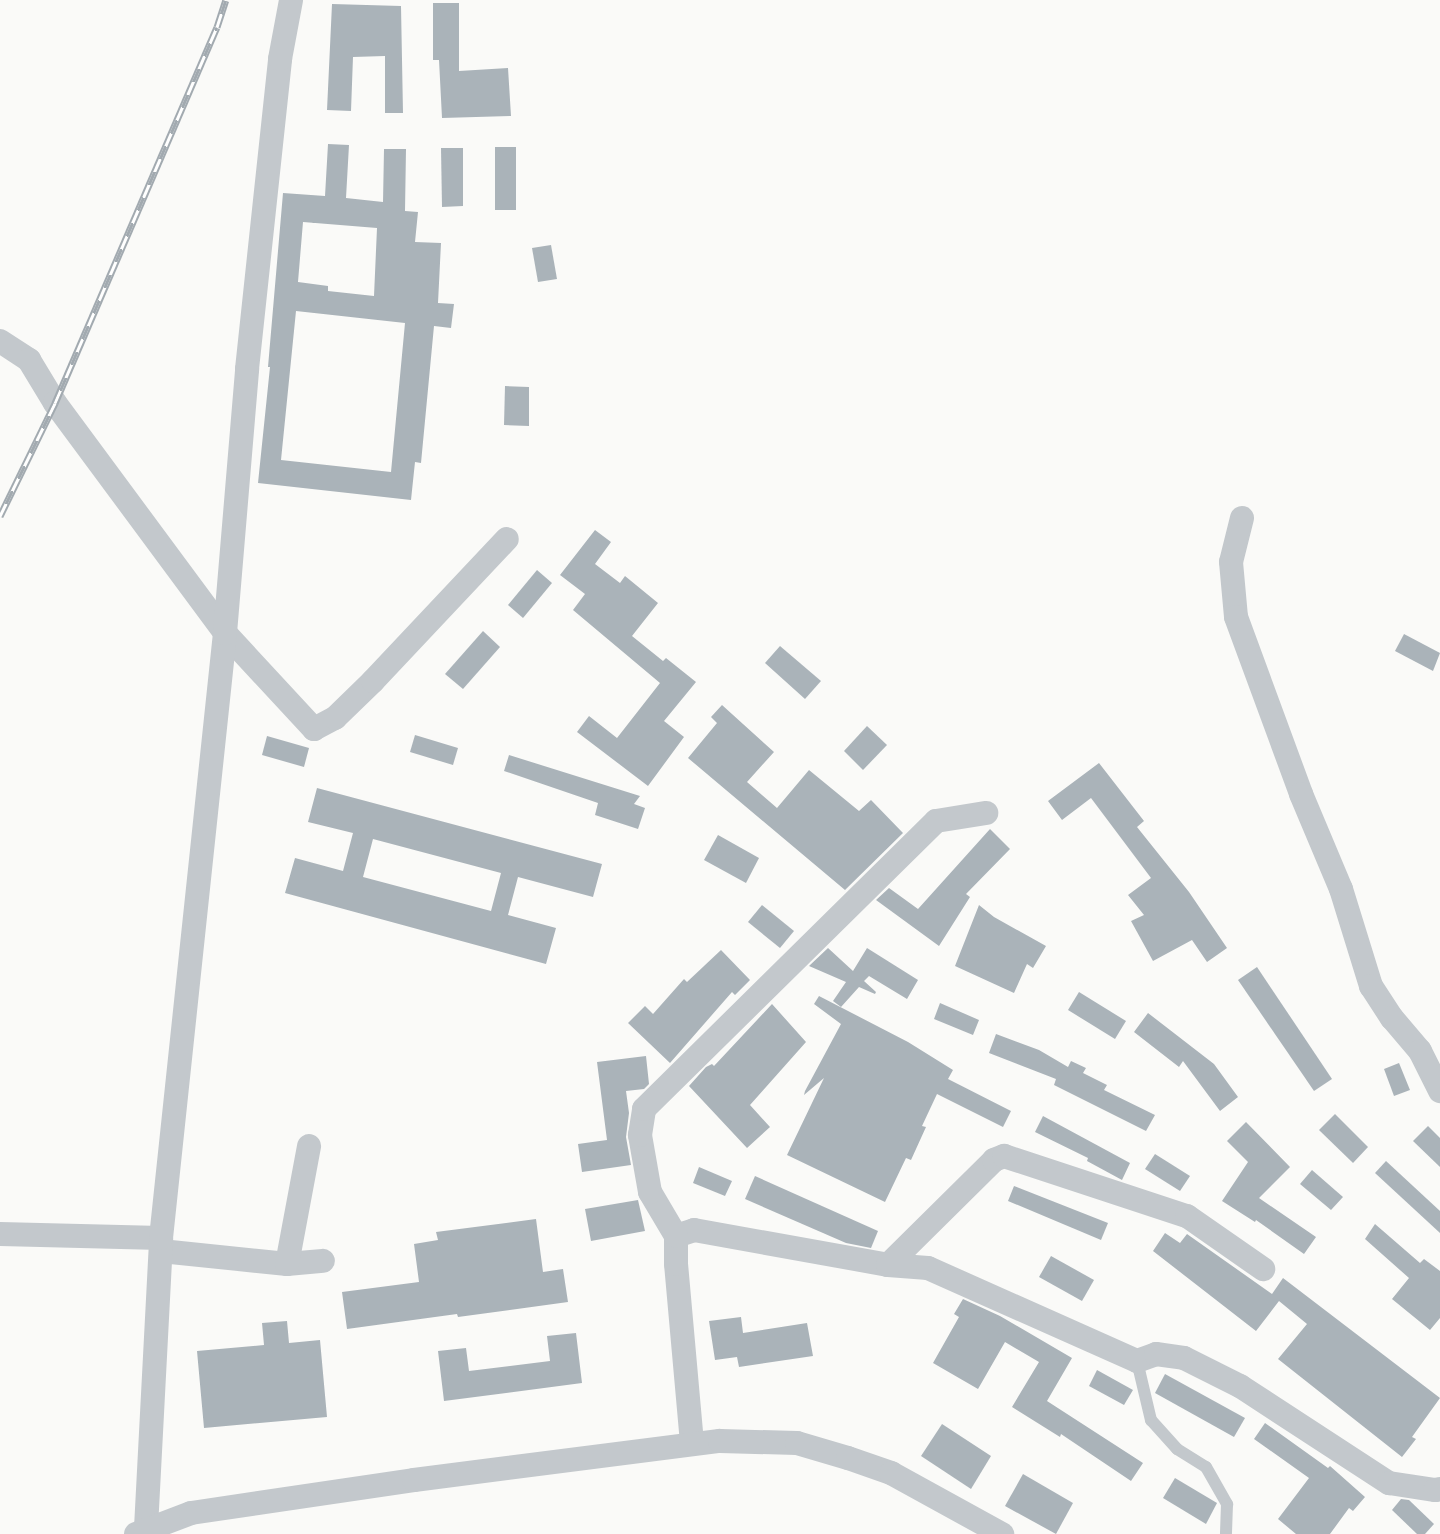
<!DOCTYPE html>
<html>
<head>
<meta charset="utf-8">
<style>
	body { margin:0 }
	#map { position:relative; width:1440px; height:1534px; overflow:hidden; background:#fafaf8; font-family:Helvetica,sans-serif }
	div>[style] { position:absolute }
	.building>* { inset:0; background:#aab3b9 }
	.service>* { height:12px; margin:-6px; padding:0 6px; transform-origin:6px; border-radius:6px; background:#c3c8cc }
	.minor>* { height:24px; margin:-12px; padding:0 12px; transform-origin:12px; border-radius:12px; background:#c3c8cc }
	.rail>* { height:7px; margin-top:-3.5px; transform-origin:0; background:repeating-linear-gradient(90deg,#fff 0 14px,#a2aab0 0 28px); box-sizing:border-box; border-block:2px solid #a2aab0 }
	span { translate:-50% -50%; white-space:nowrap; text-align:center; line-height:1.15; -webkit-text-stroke:6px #fff; paint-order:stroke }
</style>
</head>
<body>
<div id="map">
	<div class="building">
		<i style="clip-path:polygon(433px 3px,459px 3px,459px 71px,508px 68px,511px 116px,442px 118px,439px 60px,433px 60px)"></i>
		<i style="clip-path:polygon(332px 4px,401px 6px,403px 113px,385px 113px,385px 56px,353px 57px,351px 111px,327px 110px)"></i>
		<i style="clip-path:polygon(evenodd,328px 144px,349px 145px,346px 198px,383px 202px,384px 149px,406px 149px,405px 211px,418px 212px,415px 242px,441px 243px,438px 303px,454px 304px,451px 328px,434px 326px,421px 463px,415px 462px,411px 500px,258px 483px,270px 367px,268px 367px,283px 193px,325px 196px,328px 144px,303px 222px,377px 228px,374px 296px,328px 291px,328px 286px,298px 282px,303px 222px,328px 144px,296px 311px,405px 323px,391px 472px,281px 460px,296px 311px)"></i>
		<i style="clip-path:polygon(495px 147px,516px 147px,516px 210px,495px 210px)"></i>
		<i style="clip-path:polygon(441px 148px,463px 148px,463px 206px,442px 207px)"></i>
		<i style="clip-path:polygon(551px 245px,557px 279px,538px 282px,532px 248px)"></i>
		<i style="clip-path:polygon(505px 386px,529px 387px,529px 426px,504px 425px)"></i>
		<i style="clip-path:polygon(595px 530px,611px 542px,595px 564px,620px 583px,625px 576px,658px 603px,632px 636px,663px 661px,666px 658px,696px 682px,664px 721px,684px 737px,648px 786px,577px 732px,589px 716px,617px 738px,660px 683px,573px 610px,585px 594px,560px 575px)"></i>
		<i style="clip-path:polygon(537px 570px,552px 583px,523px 618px,508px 605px)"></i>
		<i style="clip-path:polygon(483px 631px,500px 647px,463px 689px,445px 674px)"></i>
		<i style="clip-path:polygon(1404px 634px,1440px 653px,1433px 671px,1395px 651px)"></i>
		<i style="clip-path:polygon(780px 646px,821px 681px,805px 699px,765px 663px)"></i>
		<i style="clip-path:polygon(722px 705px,774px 752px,747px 782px,777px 808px,809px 770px,859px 811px,871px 800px,903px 833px,845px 890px,688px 758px,717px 723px,711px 717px)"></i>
		<i style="clip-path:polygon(867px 726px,887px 745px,863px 770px,844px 751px)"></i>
		<i style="clip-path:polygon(415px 735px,458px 748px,453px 765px,410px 752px)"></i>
		<i style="clip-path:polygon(267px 736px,309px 748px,304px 767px,262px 755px)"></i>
		<i style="clip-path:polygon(509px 755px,640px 796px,634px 804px,645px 808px,638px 829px,595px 815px,598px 803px,504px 771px)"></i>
		<i style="clip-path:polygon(1099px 763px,1144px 821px,1137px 827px,1189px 892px,1227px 948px,1207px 962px,1192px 940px,1153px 961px,1131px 921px,1144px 915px,1128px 895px,1151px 878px,1091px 798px,1062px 820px,1048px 801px)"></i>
		<i style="clip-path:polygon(evenodd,317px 788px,602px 864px,593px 897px,518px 877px,508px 915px,556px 928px,546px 964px,285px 893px,295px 858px,343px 871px,353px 833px,308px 822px,317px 788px,373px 839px,501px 873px,491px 911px,363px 877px,373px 839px)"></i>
		<i style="clip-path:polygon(990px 829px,1010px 849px,966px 894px,970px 897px,939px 946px,876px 900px,889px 888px,918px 909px)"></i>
		<i style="clip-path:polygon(718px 835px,759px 858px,746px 883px,704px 860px)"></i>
		<i style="clip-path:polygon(762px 905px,794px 931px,780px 948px,748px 922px)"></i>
		<i style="clip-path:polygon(979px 905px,994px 917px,1046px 946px,1033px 968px,1027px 964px,1014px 993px,955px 966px)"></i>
		<i style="clip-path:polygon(828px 948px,853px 971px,867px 948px,918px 980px,907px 999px,869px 976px,864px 981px,876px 992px,875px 994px,859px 987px,841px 1007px,833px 1001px,846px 982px,809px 966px)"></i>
		<i style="clip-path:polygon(721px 950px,750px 980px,735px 995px,732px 992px,670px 1063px,628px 1023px,645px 1006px,653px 1014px,684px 979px,687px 982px)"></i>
		<i style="clip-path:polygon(1257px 967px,1332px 1079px,1314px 1091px,1238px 980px)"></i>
		<i style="clip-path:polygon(1079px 992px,1126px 1021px,1115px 1039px,1068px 1010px)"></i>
		<i style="clip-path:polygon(819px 996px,908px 1042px,953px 1070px,948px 1079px,1011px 1111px,1003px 1127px,937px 1094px,922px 1126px,926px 1127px,911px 1160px,906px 1158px,885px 1202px,787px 1155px,824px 1078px,804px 1095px,805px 1091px,841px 1024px,814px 1004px)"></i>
		<i style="clip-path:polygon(940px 1003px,979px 1020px,973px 1035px,934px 1019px)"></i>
		<i style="clip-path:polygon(772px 1004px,806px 1042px,750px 1105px,770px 1127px,747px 1148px,689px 1086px,706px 1067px,712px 1064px,714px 1066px)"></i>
		<i style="clip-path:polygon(1148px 1013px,1214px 1064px,1238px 1097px,1220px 1111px,1183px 1061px,1179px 1067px,1134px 1032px)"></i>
		<i style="clip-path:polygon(996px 1034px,1039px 1050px,1068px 1067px,1071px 1061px,1086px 1068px,1083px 1073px,1107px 1085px,1104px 1090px,1155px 1115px,1146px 1131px,1054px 1085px,1056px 1079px,989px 1053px)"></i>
		<i style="clip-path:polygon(646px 1056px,649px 1084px,644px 1089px,626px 1091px,629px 1113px,626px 1137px,631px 1165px,582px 1172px,578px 1144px,607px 1140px,597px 1062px)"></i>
		<i style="clip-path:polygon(1399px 1063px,1410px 1090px,1394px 1096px,1384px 1069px)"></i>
		<i style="clip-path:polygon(1335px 1114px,1368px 1147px,1353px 1163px,1319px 1130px)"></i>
		<i style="clip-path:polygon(1043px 1116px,1130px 1163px,1122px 1180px,1087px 1161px,1088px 1158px,1035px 1132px)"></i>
		<i style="clip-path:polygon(1246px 1122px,1290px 1167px,1259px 1198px,1316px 1237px,1304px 1254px,1256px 1220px,1255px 1222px,1222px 1201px,1248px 1162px,1227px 1141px)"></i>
		<i style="clip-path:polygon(1428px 1126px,1440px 1138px,1440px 1167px,1413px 1141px)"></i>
		<i style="clip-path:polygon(1155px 1154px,1190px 1176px,1180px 1191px,1145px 1169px)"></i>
		<i style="clip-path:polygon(1386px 1161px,1440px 1211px,1440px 1233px,1375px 1173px)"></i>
		<i style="clip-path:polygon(699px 1167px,732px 1181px,725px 1196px,693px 1183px)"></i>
		<i style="clip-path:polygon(1312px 1170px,1343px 1197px,1331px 1210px,1300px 1184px)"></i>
		<i style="clip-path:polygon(755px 1176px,878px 1231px,871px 1248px,846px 1243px,745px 1199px)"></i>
		<i style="clip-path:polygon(1014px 1186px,1108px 1223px,1101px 1240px,1008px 1201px)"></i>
		<i style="clip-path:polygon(638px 1200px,645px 1231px,591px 1241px,585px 1209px)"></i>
		<i style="clip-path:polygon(536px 1219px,543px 1272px,563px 1269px,568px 1302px,458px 1317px,457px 1314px,347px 1329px,342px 1292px,419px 1282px,414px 1244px,438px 1240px,436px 1232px)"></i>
		<i style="clip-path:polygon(1375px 1224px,1420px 1263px,1424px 1259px,1440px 1271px,1440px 1318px,1430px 1330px,1392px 1299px,1409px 1278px,1365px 1239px)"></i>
		<i style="clip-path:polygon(1165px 1233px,1180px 1243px,1187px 1234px,1272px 1294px,1283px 1278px,1440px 1398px,1412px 1437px,1416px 1439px,1402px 1457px,1278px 1359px,1307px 1324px,1279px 1301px,1256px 1331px,1153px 1251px)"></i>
		<i style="clip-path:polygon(1051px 1256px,1094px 1280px,1082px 1301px,1039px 1277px)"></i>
		<i style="clip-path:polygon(963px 1299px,1000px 1316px,1072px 1358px,1047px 1401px,1143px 1463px,1131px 1481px,1061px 1434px,1060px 1437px,1012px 1407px,1039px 1362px,1005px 1342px,978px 1389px,933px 1363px,959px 1317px,954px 1314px)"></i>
		<i style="clip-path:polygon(741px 1317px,743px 1333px,807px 1323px,813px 1356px,739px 1367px,737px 1357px,715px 1360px,709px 1321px)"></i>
		<i style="clip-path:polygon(287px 1321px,289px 1343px,320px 1340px,327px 1417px,204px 1428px,197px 1351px,264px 1345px,262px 1323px)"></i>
		<i style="clip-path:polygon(576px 1333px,582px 1383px,444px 1401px,438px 1351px,466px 1348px,469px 1371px,550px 1361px,547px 1336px)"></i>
		<i style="clip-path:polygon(1097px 1370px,1133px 1390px,1124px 1405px,1089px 1386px)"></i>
		<i style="clip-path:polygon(1165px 1374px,1245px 1418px,1234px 1437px,1155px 1393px)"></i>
		<i style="clip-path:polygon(1265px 1423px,1328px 1468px,1330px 1466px,1365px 1497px,1353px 1511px,1349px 1508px,1330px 1534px,1296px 1534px,1278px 1519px,1309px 1478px,1254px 1439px)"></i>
		<i style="clip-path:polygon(942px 1424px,991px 1456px,971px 1489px,921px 1456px)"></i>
		<i style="clip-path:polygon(1023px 1474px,1073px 1503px,1056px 1534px,1005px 1506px)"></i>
		<i style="clip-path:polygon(1175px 1478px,1217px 1503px,1206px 1524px,1163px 1498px)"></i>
		<i style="clip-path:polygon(1401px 1499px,1409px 1500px,1434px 1524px,1425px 1534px,1417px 1534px,1392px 1510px)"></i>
	</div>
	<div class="service">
		<i style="left:1137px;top:1361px;width:61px;rotate:76.7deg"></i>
		<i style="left:1151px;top:1420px;width:39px;rotate:48deg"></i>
		<i style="left:1177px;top:1449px;width:34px;rotate:32deg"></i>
		<i style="left:1206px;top:1467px;width:43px;rotate:60.4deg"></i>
		<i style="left:1227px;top:1504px;width:30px;rotate:92deg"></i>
	</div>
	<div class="minor">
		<i style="left:0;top:341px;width:35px;rotate:33deg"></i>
		<i style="left:29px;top:360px;width:50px;rotate:58.8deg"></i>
		<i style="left:55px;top:403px;width:286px;rotate:53.5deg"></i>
		<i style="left:225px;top:633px;width:131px;rotate:47.2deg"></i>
		<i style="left:314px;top:729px;width:24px;rotate:-28deg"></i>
		<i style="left:335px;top:718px;width:53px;rotate:-44.2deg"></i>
		<i style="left:373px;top:681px;width:195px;rotate:-46.7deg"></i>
		<i style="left:1242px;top:518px;width:45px;rotate:104deg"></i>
		<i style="left:1231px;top:562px;width:55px;rotate:84.8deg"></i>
		<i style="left:1236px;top:617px;width:189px;rotate:69.8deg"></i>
		<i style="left:1301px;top:794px;width:103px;rotate:67.2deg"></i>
		<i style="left:1341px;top:889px;width:102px;rotate:72.8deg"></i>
		<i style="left:1371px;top:986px;width:38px;rotate:57deg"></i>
		<i style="left:1392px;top:1018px;width:43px;rotate:49.7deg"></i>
		<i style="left:1420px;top:1051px;width:45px;rotate:63.4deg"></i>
		<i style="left:0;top:1234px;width:161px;rotate:1.4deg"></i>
		<i style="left:676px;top:1236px;width:19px;rotate:-18deg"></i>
		<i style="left:694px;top:1230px;width:197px;rotate:10.2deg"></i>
		<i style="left:888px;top:1265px;width:40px;rotate:4.3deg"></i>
		<i style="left:928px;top:1268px;width:229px;rotate:24deg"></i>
		<i style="left:1137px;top:1361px;width:20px;rotate:-20deg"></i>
		<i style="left:1156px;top:1354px;width:28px;rotate:8deg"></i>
		<i style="left:1184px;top:1358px;width:63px;rotate:26.6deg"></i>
		<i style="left:1240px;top:1386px;width:178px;rotate:33.1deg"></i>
		<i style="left:1389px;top:1483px;width:47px;rotate:8.7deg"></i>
		<i style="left:1435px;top:1490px;width:5px;rotate:-11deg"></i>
		<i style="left:161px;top:1251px;width:127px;rotate:5.9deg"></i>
		<i style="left:287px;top:1264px;width:36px;rotate:-5deg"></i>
		<i style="left:287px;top:1264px;width:120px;rotate:-79.4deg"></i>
		<i style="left:888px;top:1265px;width:149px;rotate:-44.7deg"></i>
		<i style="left:994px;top:1160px;width:11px;rotate:-22deg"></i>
		<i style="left:1004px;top:1156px;width:193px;rotate:18.2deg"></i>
		<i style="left:1187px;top:1216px;width:93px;rotate:34.9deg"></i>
		<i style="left:692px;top:1443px;width:180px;rotate:-95.1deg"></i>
		<i style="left:676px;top:1264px;width:28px;rotate:-90deg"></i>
		<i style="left:676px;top:1236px;width:51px;rotate:-120.6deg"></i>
		<i style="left:650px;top:1192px;width:58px;rotate:-100deg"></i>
		<i style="left:640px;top:1135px;width:26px;rotate:-81deg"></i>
		<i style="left:644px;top:1109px;width:410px;rotate:-44.6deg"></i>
		<i style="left:936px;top:821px;width:51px;rotate:-9.1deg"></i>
		<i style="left:146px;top:1528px;width:290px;rotate:-87deg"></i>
		<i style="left:161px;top:1238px;width:608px;rotate:-83.96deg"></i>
		<i style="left:225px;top:633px;width:265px;rotate:-85.2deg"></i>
		<i style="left:247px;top:369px;width:312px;rotate:-83.9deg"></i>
		<i style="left:280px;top:59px;width:60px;rotate:-79.4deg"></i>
		<i style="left:136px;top:1534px;width:59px;rotate:-20.9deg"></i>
		<i style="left:191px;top:1513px;width:225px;rotate:-8.4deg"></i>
		<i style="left:414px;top:1480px;width:308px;rotate:-7.3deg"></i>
		<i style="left:720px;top:1441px;width:77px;rotate:1.5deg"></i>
		<i style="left:797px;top:1443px;width:53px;rotate:16.4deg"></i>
		<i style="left:848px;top:1458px;width:46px;rotate:19.2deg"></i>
		<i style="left:891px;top:1473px;width:127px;rotate:28.8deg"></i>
	</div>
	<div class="rail">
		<i style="left:0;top:516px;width:126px;rotate:-64deg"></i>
		<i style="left:55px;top:403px;width:409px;rotate:-66.7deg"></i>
		<i style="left:217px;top:27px;width:28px;rotate:-72deg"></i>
	</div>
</div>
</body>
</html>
